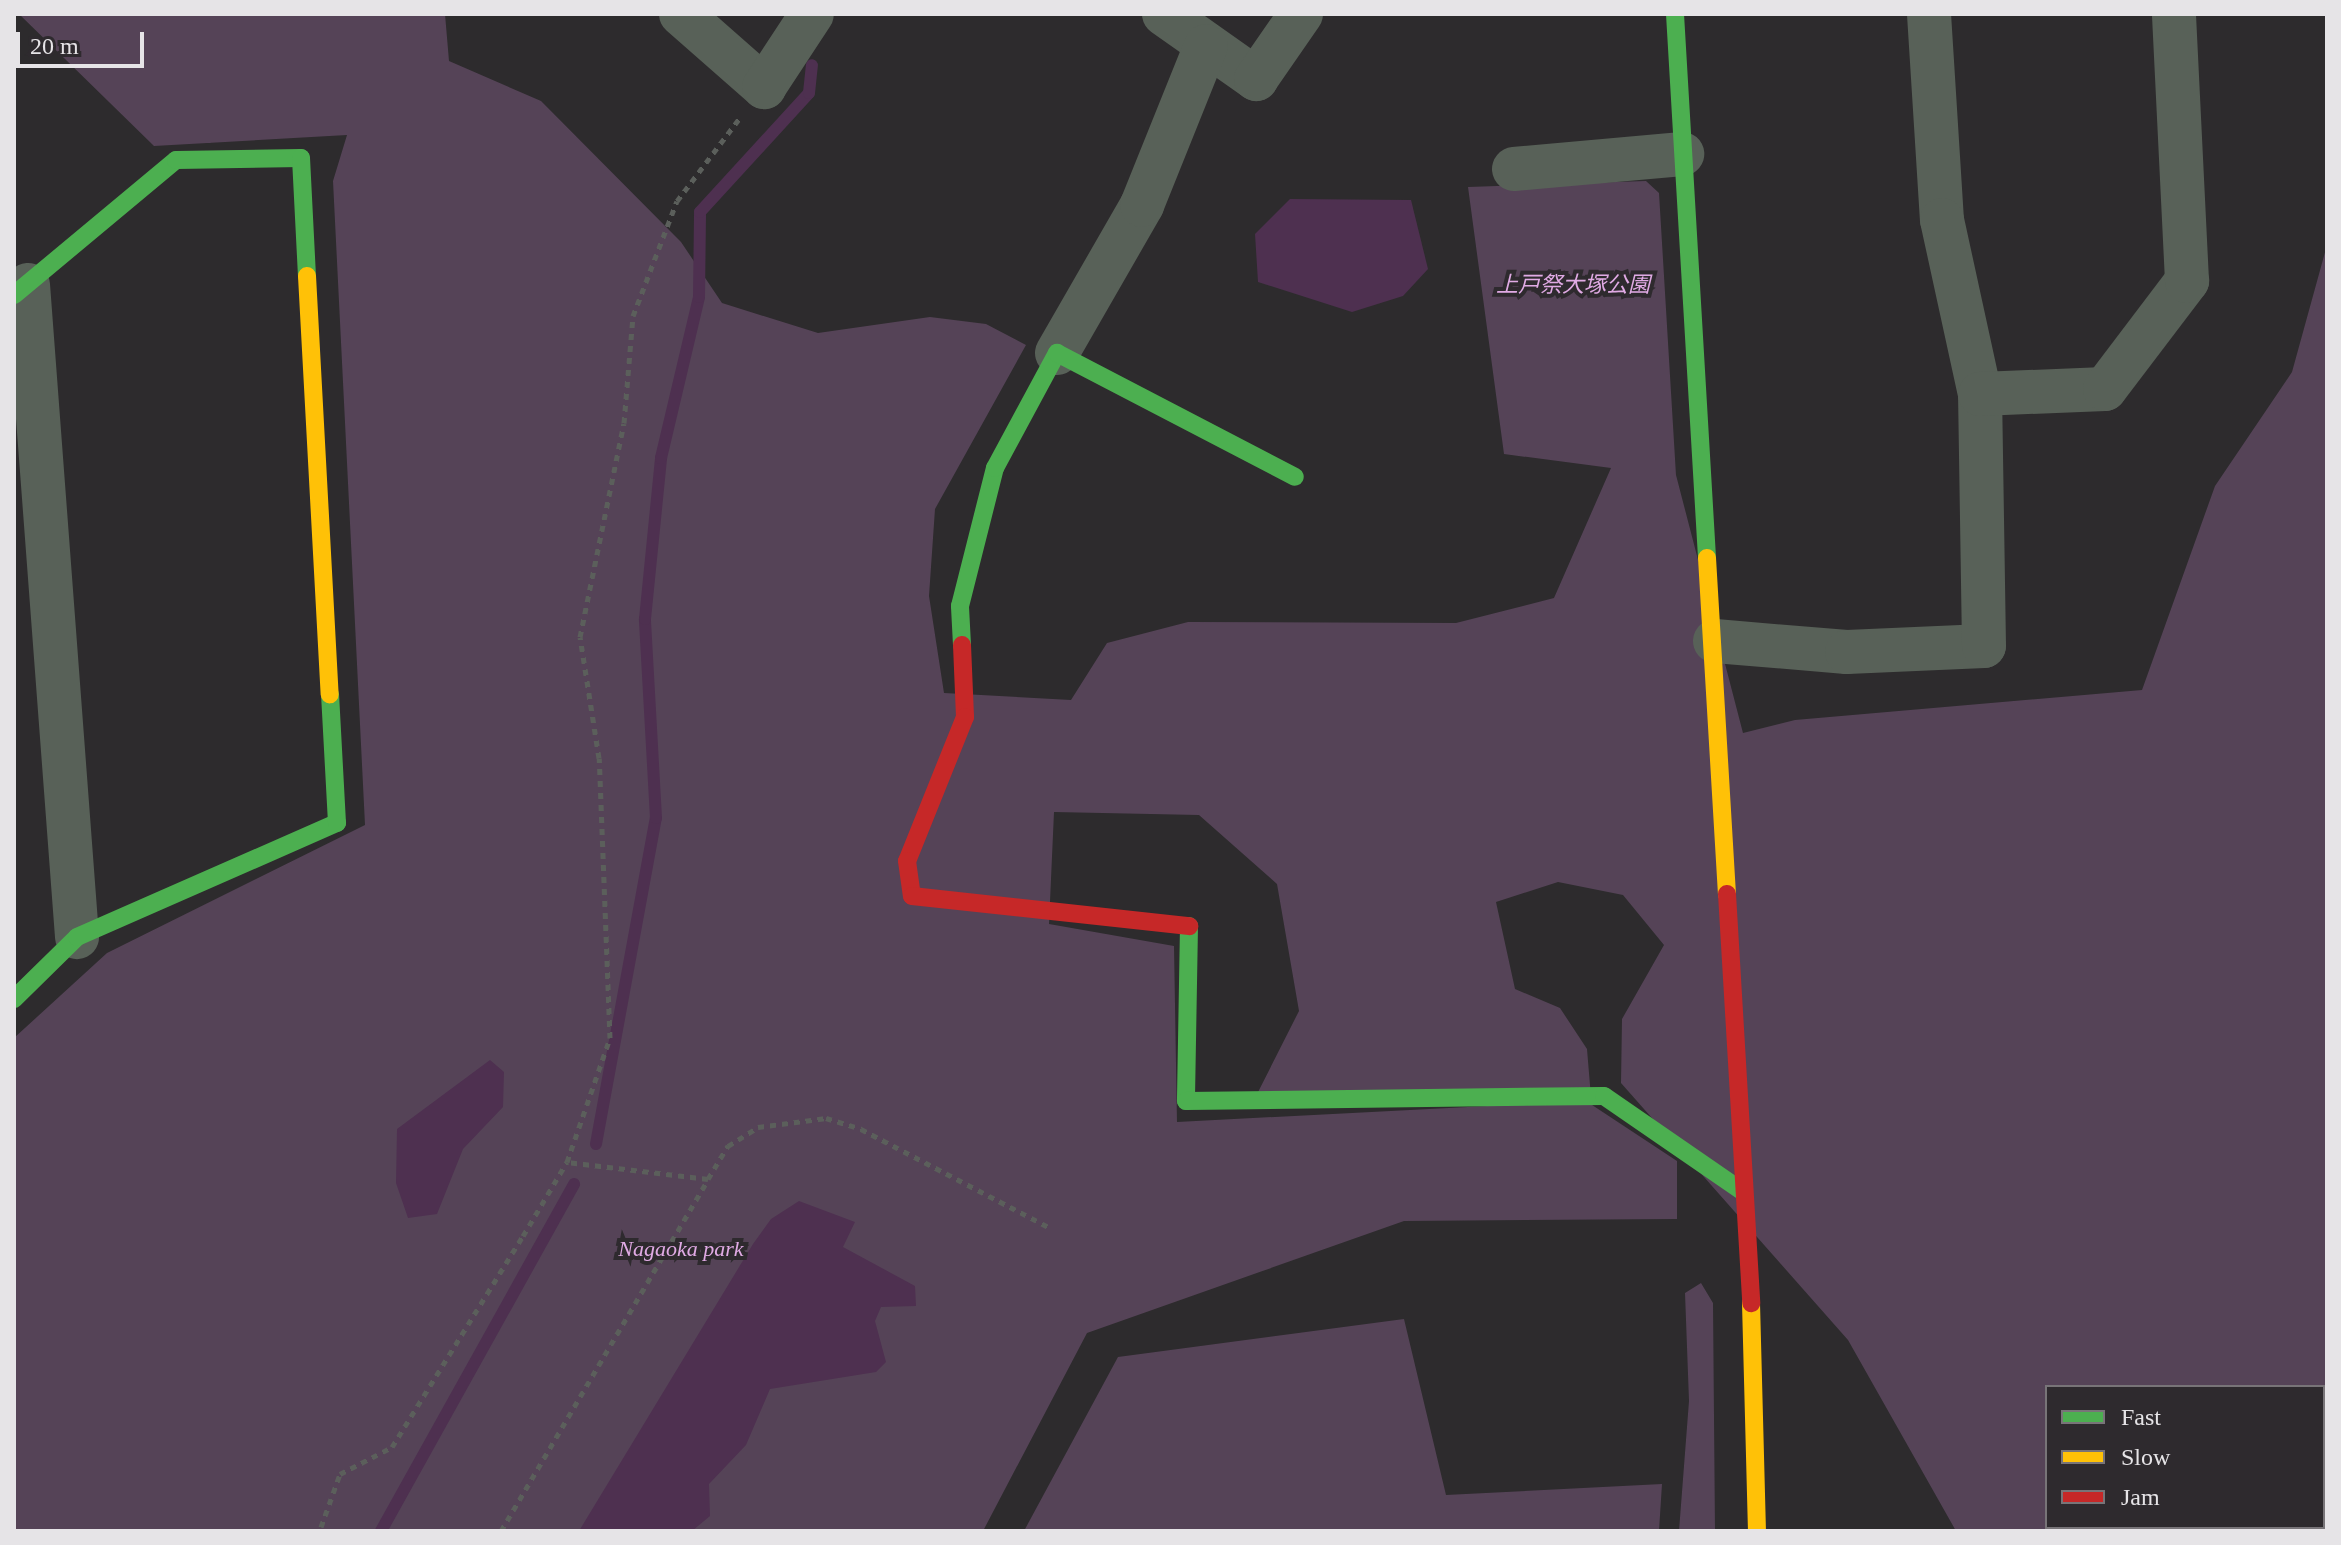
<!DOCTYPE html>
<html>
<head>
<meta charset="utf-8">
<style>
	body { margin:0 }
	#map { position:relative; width:2341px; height:1545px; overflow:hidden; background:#2d2b2d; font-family:"Times New Roman","Noto Sans JP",serif }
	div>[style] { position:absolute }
	.green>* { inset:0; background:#554357 }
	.water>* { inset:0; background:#4e3050 }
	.stream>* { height:12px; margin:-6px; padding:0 6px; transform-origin:6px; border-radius:6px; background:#4e3050 }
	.path>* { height:5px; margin-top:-2.5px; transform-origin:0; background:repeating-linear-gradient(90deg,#5b5f5b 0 6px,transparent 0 12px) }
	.street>* { height:44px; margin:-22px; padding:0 22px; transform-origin:22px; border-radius:22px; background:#586158 }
	.fast>* { height:18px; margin:-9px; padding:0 9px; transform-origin:9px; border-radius:9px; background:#4caf50 }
	.slow>* { height:18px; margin:-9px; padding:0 9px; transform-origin:9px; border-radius:9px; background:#ffc107 }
	.jam>* { height:18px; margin:-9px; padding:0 9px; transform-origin:9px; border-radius:9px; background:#c62828 }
	span { translate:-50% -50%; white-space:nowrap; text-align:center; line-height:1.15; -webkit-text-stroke:8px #2e2a2e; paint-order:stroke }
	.park-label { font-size:22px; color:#e0aae4; font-style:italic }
	.frame { position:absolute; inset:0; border:16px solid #e6e4e7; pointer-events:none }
	.legend { position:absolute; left:2045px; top:1385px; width:280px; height:144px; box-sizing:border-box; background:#2e2a2e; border:2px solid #787478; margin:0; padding:10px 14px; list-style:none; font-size:24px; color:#e6e4e7 }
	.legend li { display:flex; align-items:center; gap:16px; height:40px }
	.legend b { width:40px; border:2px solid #787478 }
	.scale { position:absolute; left:16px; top:32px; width:128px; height:36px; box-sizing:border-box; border:4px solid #e6e4e7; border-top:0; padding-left:10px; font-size:24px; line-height:28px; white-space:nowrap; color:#e6e4e7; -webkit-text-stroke:6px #2e2a2e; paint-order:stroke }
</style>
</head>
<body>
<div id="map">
	<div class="green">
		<i style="clip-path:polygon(evenodd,19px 14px,445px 14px,449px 61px,541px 101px,681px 242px,722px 303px,818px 333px,930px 317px,986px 324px,1026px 345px,935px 509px,929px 596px,944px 693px,1071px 700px,1107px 643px,1188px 622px,1456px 623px,1554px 598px,1611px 468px,1504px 454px,1468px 187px,1646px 181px,1659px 193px,1676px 475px,1743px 733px,1795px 720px,2142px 690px,2215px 486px,2292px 372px,2327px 245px,2327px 1531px,1956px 1531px,1848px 1340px,1621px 1083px,1622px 1019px,1664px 945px,1623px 895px,1558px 882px,1496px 902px,1515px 989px,1560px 1008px,1587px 1049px,1591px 1097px,1254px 1100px,1299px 1011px,1277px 884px,1199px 815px,1054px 812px,1049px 924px,1174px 946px,1177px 1122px,1586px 1101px,1677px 1161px,1677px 1219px,1404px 1221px,1087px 1333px,983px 1531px,14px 1531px,14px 1038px,107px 953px,365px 825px,333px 181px,347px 135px,154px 146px,19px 14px,2047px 1387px,2323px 1387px,2323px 1527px,2047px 1527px,2047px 1387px)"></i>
		<i style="clip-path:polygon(1701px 1283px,1713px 1303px,1715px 1531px,1679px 1531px,1689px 1401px,1685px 1293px)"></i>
		<i style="clip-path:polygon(1404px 1319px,1446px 1495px,1662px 1484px,1659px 1531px,1024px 1531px,1118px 1357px)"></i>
	</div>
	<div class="water">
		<i style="clip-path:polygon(1290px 199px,1411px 200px,1428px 269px,1403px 296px,1352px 312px,1258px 282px,1255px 234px)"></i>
		<i style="clip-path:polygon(490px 1060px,504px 1072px,503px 1107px,463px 1149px,437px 1214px,408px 1218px,396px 1183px,397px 1129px)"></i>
		<i style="clip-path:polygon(799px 1201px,855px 1222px,843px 1247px,915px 1286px,916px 1306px,881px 1307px,875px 1321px,886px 1362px,876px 1372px,770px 1389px,746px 1445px,709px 1484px,710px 1516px,692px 1531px,579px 1531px,753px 1244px,771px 1219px)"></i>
	</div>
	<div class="stream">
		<i style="left:596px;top:1144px;width:331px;rotate:-79.6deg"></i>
		<i style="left:656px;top:818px;width:199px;rotate:-93.2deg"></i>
		<i style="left:645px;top:619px;width:162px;rotate:-84.3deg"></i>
		<i style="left:661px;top:458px;width:165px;rotate:-76.7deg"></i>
		<i style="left:699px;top:297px;width:85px;rotate:-89.3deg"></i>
		<i style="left:700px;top:212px;width:161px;rotate:-47.5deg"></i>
		<i style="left:809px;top:93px;width:28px;rotate:-84deg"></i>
		<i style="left:381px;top:1531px;width:397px;rotate:-60.9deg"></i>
	</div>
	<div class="path">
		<i style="left:708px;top:1179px;width:39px;rotate:-59deg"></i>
		<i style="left:728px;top:1146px;width:36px;rotate:-32deg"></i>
		<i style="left:758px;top:1127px;width:69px;rotate:-7.5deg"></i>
		<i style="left:826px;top:1118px;width:37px;rotate:17deg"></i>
		<i style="left:861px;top:1129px;width:213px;rotate:27.6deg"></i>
		<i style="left:321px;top:1527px;width:56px;rotate:-70.3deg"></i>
		<i style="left:340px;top:1474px;width:59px;rotate:-27.4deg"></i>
		<i style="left:392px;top:1447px;width:248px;rotate:-58.2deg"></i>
		<i style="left:523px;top:1236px;width:86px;rotate:-59.3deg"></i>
		<i style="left:567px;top:1162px;width:131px;rotate:-70.9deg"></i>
		<i style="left:610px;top:1038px;width:280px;rotate:-92.2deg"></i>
		<i style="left:599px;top:758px;width:122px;rotate:-98.9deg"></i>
		<i style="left:580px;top:637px;width:218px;rotate:-78.4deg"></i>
		<i style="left:624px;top:423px;width:107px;rotate:-85.2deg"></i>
		<i style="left:633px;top:316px;width:123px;rotate:-69.1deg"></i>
		<i style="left:677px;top:201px;width:103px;rotate:-52.9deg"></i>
		<i style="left:501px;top:1531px;width:408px;rotate:-59.5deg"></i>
		<i style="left:708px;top:1179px;width:142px;rotate:-173.1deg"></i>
	</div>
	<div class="street">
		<i style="left:681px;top:14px;width:111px;rotate:41.3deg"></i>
		<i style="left:764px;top:87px;width:87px;rotate:-56.7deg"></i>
		<i style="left:1164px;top:14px;width:113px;rotate:35.2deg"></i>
		<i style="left:1256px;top:79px;width:79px;rotate:-55.3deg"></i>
		<i style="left:1929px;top:14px;width:206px;rotate:86.4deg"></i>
		<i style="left:1942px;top:220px;width:178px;rotate:77.7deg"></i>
		<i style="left:1514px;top:169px;width:169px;rotate:-5.1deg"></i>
		<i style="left:28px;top:285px;width:654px;rotate:85.7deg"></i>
		<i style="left:1057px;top:353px;width:171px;rotate:-60.1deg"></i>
		<i style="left:1142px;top:205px;width:171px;rotate:-68.1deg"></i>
		<i style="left:1715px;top:641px;width:132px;rotate:4.8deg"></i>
		<i style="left:1847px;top:652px;width:137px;rotate:-2.5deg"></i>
		<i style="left:1984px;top:646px;width:252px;rotate:-90.9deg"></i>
		<i style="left:1980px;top:394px;width:125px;rotate:-2.3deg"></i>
		<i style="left:2105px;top:389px;width:136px;rotate:-52.8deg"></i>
		<i style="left:2187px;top:281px;width:267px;rotate:-92.8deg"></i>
	</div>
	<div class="fast">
		<i style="left:1675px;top:14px;width:545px;rotate:86.63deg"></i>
		<i style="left:14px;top:295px;width:211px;rotate:-39.8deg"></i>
		<i style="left:176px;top:160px;width:125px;rotate:-0.9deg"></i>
		<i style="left:301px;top:158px;width:118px;rotate:87.1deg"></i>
		<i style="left:962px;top:645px;width:39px;rotate:-93deg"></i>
		<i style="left:960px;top:606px;width:142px;rotate:-75.8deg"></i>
		<i style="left:995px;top:468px;width:131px;rotate:-61.7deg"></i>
		<i style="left:1057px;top:353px;width:268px;rotate:27.5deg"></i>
		<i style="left:1189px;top:926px;width:175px;rotate:91deg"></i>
		<i style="left:1186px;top:1101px;width:418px;rotate:-0.7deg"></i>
		<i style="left:1604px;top:1096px;width:169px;rotate:34.6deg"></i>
		<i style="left:14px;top:999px;width:88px;rotate:-44.5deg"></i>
		<i style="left:77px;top:937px;width:284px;rotate:-23.7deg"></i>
		<i style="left:337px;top:823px;width:129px;rotate:-93.1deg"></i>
	</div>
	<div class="slow">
		<i style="left:307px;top:276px;width:419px;rotate:86.9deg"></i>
		<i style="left:1707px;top:558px;width:337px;rotate:86.6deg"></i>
		<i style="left:1751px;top:1303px;width:228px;rotate:88.5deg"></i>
	</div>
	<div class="jam">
		<i style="left:962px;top:645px;width:72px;rotate:87.6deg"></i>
		<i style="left:965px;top:717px;width:155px;rotate:111.9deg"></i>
		<i style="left:907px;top:861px;width:35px;rotate:82deg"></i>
		<i style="left:912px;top:896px;width:279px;rotate:6.2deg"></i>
		<i style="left:1727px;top:894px;width:410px;rotate:86.6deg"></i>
	</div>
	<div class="park-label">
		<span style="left:1573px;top:285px">上戸祭大塚公園</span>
		<span style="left:681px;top:1249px">Nagaoka park</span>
	</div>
	<div class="frame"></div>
	<ul class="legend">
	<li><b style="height:10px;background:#4caf50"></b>Fast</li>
	<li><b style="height:10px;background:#ffc107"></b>Slow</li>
	<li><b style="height:10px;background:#c62828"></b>Jam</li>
	</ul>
	<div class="scale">20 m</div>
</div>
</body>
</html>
